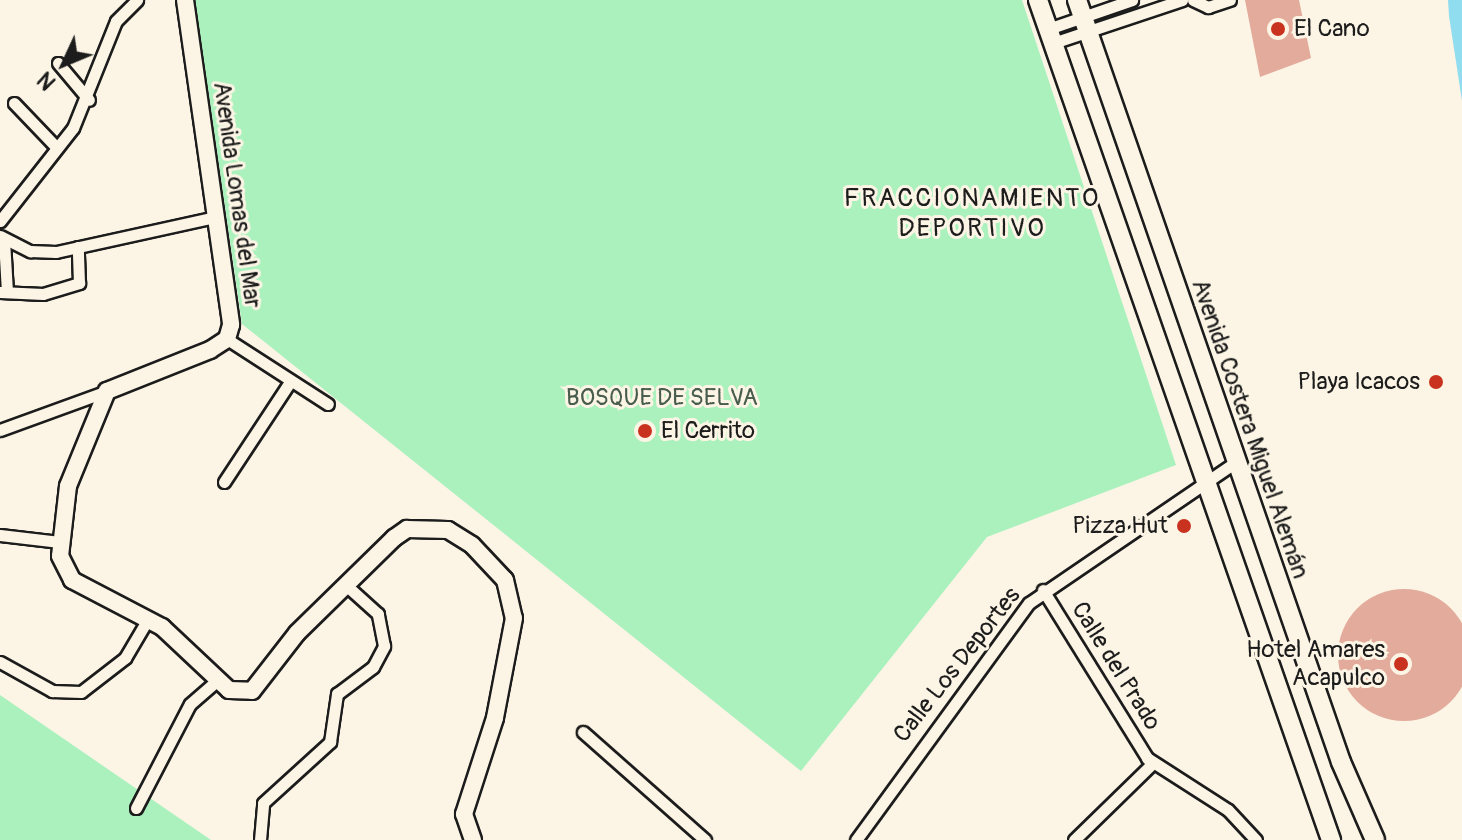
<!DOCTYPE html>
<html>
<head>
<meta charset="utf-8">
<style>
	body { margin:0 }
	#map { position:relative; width:1462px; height:840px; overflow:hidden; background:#fcf5e5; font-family:Pangolin,sans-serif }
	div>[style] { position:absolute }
	.green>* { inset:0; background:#aaf1bd }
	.water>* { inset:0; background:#91ddf0 }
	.building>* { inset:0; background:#e3ab9c }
	.round { border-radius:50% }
	.roads { filter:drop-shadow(2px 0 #1c1c1c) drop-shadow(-2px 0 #1c1c1c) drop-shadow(0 2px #1c1c1c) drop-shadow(0 -2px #1c1c1c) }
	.street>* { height:11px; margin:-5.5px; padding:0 5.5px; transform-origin:5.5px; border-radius:5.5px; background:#fcf5e5 }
	.secondary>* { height:16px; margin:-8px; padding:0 8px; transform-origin:8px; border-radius:8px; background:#fcf5e5 }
	.primary>* { height:18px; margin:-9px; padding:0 9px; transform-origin:9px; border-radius:9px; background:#fcf5e5 }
	.dots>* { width:22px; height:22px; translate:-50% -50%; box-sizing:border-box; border:4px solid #fcf5e5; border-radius:50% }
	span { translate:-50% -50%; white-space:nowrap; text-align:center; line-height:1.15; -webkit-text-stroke:6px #fcf5e5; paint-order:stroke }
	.poi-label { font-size:24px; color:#1c1c1c }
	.left { translate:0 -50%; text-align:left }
	.right { translate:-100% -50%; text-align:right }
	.street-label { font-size:24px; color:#1c1c1c }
	.park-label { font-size:24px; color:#475c4c }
	.neighbourhood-label { font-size:26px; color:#1c1c1c; letter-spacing:2px }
	.north { position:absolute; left:24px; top:24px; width:80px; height:80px; -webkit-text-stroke:6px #fcf5e5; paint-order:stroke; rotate:226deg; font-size:22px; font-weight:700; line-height:32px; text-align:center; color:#1c1c1c }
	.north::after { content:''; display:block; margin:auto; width:28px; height:36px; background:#1c1c1c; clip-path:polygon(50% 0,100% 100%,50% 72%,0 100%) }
</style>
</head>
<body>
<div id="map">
	<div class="green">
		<i style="clip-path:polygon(195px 0,1022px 0,1176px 465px,987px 537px,801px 771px,242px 324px)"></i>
		<i style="clip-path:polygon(0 695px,211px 840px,0 840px)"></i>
	</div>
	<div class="water">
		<i style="clip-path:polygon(1448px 0,1462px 0,1462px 101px,1449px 16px)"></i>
	</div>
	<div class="building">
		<i style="clip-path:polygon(1245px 0,1299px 0,1311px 58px,1260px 77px)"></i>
		<i class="round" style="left:1338px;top:589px;width:132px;height:132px"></i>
	</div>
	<div class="roads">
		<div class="street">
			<i style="left:1193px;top:0;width:17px;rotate:25deg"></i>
			<i style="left:1208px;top:7px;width:23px;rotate:-18deg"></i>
			<i style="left:1048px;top:29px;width:89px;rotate:-19deg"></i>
			<i style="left:1053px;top:43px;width:136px;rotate:-18.4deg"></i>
			<i style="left:58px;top:63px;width:48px;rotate:50deg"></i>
			<i style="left:14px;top:103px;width:62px;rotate:46.3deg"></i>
			<i style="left:0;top:221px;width:118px;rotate:-51.9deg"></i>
			<i style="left:73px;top:128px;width:115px;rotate:-68.1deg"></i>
			<i style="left:116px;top:21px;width:30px;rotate:-45deg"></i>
			<i style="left:0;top:236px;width:34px;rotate:27deg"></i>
			<i style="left:30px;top:251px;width:26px;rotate:2deg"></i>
			<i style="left:56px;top:252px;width:163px;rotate:-12.4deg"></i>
			<i style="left:4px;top:240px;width:52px;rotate:86.7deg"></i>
			<i style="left:0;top:292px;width:43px;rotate:2.7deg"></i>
			<i style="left:43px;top:294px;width:38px;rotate:-17deg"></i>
			<i style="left:79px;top:283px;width:36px;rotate:-92deg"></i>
			<i style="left:227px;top:339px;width:120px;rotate:32.8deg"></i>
			<i style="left:0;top:430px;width:114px;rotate:-20deg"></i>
			<i style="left:224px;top:482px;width:120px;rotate:-56.6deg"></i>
			<i style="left:0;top:535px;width:60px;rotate:6.7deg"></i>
			<i style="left:1043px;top:590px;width:198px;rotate:58.2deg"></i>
			<i style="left:1147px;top:758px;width:96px;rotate:32.7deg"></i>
			<i style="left:1228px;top:810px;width:41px;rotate:47deg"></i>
			<i style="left:0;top:662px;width:60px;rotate:29.1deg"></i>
			<i style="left:52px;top:691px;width:29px;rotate:2deg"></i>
			<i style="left:81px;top:692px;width:56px;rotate:-37.7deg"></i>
			<i style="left:125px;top:658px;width:45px;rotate:-59.5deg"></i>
			<i style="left:583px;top:732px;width:163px;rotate:41.5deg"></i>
			<i style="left:136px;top:808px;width:117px;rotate:-62.6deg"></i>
			<i style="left:190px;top:704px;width:37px;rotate:-41deg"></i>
			<i style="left:260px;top:840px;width:37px;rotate:-85deg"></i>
			<i style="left:263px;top:803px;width:91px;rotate:-42.3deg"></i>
			<i style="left:330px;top:742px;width:49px;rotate:-81.7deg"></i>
			<i style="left:337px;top:694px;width:45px;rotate:-36.9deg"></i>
			<i style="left:373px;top:667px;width:24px;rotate:-62deg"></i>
			<i style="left:384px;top:646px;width:33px;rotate:-101deg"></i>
			<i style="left:378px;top:614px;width:39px;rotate:-138deg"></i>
			<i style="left:856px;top:840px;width:293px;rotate:-53.9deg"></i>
			<i style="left:1029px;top:603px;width:252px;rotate:-34.3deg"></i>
			<i style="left:1074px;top:840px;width:109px;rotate:-44.3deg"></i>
		</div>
		<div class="secondary">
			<i style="left:185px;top:0;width:328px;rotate:81.9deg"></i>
			<i style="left:231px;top:325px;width:15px;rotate:106deg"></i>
			<i style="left:227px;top:339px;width:20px;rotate:147deg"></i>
			<i style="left:210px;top:350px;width:111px;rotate:158.3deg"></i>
			<i style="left:107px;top:391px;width:103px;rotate:112.3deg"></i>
			<i style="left:68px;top:486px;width:70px;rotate:96.5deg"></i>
			<i style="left:60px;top:556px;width:27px;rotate:63deg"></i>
			<i style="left:72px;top:580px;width:102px;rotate:27.6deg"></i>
			<i style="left:162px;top:627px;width:92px;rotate:43.2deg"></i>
			<i style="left:229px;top:690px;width:23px;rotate:2deg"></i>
			<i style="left:252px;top:691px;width:73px;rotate:-52.2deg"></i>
			<i style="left:297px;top:633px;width:136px;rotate:-44.4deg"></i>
			<i style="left:394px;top:538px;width:16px;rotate:-35deg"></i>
			<i style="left:407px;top:529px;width:41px;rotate:1.4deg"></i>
			<i style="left:448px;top:530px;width:28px;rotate:32deg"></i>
			<i style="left:472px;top:545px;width:48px;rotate:46.7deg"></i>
			<i style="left:505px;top:580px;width:39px;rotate:77deg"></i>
			<i style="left:514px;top:618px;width:102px;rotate:100.8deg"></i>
			<i style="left:495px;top:718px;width:101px;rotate:107.9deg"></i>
			<i style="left:464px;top:814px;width:28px;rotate:71deg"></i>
		</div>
		<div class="primary">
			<i style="left:1038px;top:0;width:890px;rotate:70.77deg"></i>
			<i style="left:1077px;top:0;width:806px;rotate:70.89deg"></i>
			<i style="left:1341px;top:762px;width:85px;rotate:66.4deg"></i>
		</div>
	</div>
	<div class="dots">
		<i style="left:1278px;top:29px;background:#c8321e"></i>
		<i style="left:1436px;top:382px;background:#c8321e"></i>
		<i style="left:645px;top:431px;background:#c8321e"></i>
		<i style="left:1184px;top:526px;background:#c8321e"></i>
		<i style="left:1401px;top:664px;background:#c8321e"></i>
	</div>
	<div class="poi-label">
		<span class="left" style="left:1294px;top:29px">El Cano</span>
		<span class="right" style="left:1420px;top:382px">Playa Icacos</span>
		<span class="left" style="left:661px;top:431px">El Cerrito</span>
		<span class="right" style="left:1168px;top:526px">Pizza Hut</span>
		<span class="right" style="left:1385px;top:664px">Hotel Amares<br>Acapulco</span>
	</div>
	<div class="street-label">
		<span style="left:237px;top:195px;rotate:82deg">Avenida Lomas del Mar</span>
		<span style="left:1250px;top:429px;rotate:71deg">Avenida Costera Miguel Alemán</span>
		<span style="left:957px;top:665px;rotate:-52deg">Calle Los Deportes</span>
		<span style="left:1116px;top:666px;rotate:58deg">Calle del Prado</span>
	</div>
	<div class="park-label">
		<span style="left:662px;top:398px">BOSQUE DE SELVA</span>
	</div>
	<div class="neighbourhood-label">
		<span style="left:972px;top:214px">FRACCIONAMIENTO<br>DEPORTIVO</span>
	</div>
	<div class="north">N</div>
</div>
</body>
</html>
